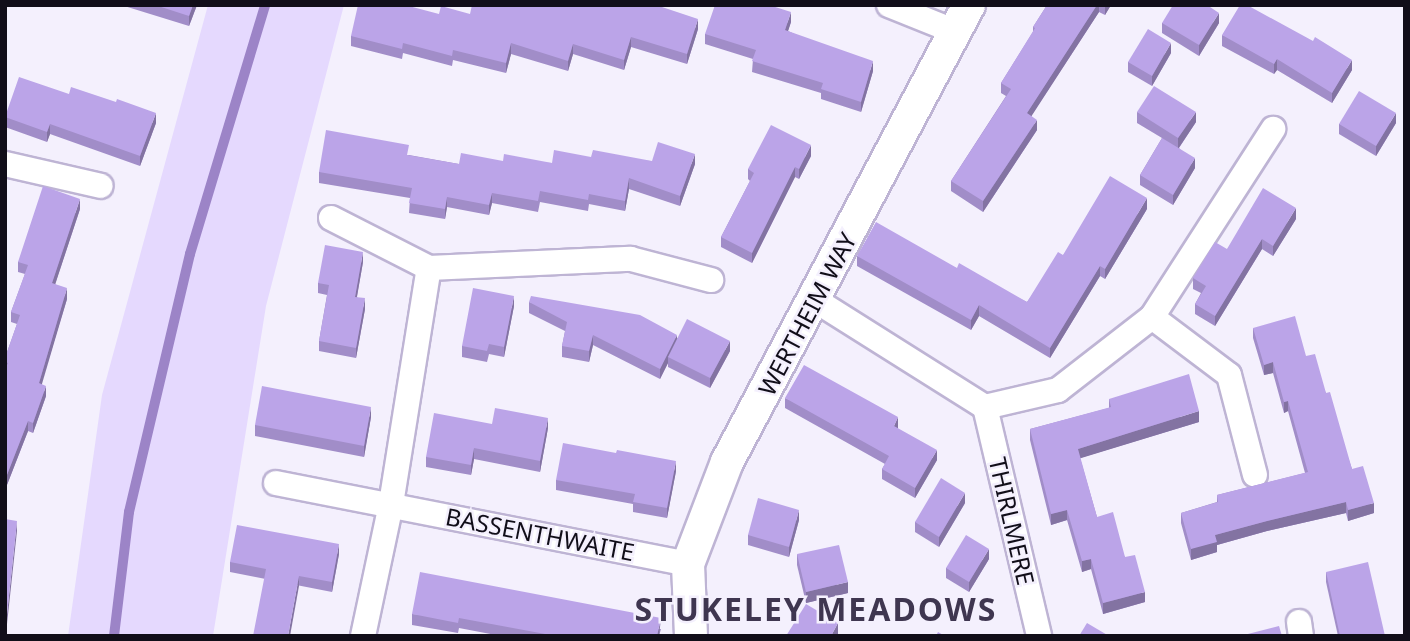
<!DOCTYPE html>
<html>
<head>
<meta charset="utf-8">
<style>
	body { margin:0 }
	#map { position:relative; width:1410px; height:641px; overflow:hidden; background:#f4f0fd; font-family:"Noto Sans",sans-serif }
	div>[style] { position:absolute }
	.green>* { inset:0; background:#e5d9fe }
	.stream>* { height:10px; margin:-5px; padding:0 5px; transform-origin:5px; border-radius:5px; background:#9c84c7 }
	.roads { filter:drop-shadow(2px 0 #beb4d4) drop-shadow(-2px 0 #beb4d4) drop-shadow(0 2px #beb4d4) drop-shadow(0 -2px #beb4d4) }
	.minor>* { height:24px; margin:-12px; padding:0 12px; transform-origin:12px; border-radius:12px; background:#fff }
	.tertiary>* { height:32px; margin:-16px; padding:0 16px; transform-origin:16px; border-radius:16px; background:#fff }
	.wall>* { inset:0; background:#a18dc8 }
	.shaded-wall>* { inset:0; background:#8373a2 }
	.building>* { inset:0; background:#bba4e8 }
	span { translate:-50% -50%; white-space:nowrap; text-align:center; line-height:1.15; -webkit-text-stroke:5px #f4f0fd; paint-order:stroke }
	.street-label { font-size:24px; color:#110e19 }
	.district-label { font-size:32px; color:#3f3650; font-weight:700; letter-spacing:2px }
	.frame { position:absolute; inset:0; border:7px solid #110e19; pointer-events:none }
</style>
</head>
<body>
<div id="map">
	<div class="green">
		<i style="clip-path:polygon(208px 5px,344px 5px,266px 306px,213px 636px,68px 636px,102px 395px)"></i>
	</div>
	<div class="stream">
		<i style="left:114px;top:636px;width:125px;rotate:-83.1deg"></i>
		<i style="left:129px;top:512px;width:265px;rotate:-76.7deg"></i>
		<i style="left:190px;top:254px;width:260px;rotate:-73.2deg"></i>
	</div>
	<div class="roads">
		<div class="minor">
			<i style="left:889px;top:5px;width:72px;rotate:21.9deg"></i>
			<i style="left:5px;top:164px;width:98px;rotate:12.9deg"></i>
			<i style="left:331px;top:218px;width:110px;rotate:27deg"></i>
			<i style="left:429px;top:268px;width:202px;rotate:-2.6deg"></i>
			<i style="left:631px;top:259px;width:83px;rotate:14.7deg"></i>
			<i style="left:815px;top:300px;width:201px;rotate:32.2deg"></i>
			<i style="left:985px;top:407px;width:75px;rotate:-13.1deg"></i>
			<i style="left:1058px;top:390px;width:119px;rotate:-37.8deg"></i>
			<i style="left:1152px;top:317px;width:224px;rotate:-57.2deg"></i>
			<i style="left:1152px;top:317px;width:96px;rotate:37deg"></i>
			<i style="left:1229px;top:375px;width:103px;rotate:75.4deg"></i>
			<i style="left:985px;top:407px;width:235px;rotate:76.7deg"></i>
			<i style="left:276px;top:483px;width:420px;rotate:11.1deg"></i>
			<i style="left:1299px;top:622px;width:14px;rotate:82deg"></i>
			<i style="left:363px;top:636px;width:135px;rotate:-78deg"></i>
			<i style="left:391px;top:504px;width:239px;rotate:-80.9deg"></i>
		</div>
		<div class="tertiary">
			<i style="left:691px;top:636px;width:72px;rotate:-92.4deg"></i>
			<i style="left:688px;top:564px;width:109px;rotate:-69.1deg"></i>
			<i style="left:727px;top:462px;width:517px;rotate:-62.1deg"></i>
		</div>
	</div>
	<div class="wall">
		<i style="clip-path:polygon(121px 5px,197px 5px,189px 26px)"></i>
		<i style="clip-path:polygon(1047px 5px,1111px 5px,1105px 15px,1099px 12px,1031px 116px,1037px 130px,983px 212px,951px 191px,951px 181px,1006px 96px,1001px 93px,1001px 83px,1033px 32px,1033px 27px)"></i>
		<i style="clip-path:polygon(439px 14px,470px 14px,698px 29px,687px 64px,631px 47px,624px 70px,573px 54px,568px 71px,511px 54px,506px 73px,453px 60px,452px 66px,403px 53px,402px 59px,351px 46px,351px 36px)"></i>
		<i style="clip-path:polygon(791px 22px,788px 31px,873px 71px,861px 112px,821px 99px,821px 93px,752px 72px,753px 59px,705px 44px,705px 34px)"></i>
		<i style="clip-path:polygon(1162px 23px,1219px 23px,1199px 56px,1162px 33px)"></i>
		<i style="clip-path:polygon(1222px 35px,1352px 70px,1332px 103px,1277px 70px,1274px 74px,1222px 46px)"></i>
		<i style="clip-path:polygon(1171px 53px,1152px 86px,1128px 72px,1128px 62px)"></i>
		<i style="clip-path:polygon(1137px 112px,1196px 122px,1179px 148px,1195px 168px,1173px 205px,1140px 185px,1140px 175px,1162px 138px,1137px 123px)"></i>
		<i style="clip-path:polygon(5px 116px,156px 123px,140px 166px,50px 134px,47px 142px,5px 127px)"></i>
		<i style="clip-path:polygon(1396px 123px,1376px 156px,1339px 134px,1339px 124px)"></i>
		<i style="clip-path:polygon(409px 155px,459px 164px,503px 161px,552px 163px,591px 157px,695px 164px,680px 206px,629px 189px,625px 211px,589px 204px,588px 211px,540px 202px,538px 212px,492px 203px,489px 215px,447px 207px,445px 219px,409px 213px,410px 198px,319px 183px,319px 172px)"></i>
		<i style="clip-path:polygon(811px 156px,799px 179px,795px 177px,752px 263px,721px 247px,721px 237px,750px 181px,748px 179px,748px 169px)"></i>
		<i style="clip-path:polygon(80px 209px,55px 284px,67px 299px,41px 384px,46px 396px,33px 433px,28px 431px,5px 490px,5px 358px,17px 324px,11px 322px,11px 312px,25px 274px,18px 272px,18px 262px)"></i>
		<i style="clip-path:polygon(1147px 209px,1105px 279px,1100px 276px,1050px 358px,979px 316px,971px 330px,857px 266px,857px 256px,957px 268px,1027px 302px,1063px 255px)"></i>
		<i style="clip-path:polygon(1296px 219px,1273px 256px,1262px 249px,1215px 326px,1195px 314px,1195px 304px,1201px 293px,1193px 289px,1193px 278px,1227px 249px)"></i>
		<i style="clip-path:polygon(1403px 255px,1405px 255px,1405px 272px,1403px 265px)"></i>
		<i style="clip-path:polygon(363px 262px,357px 297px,365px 309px,356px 358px,319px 351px,319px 341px,327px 295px,318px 293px,318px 283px)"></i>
		<i style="clip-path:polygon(529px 302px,677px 338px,730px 351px,710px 388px,668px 367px,668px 363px,660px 379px,593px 345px,589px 362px,562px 357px,562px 346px,565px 331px,529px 313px)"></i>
		<i style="clip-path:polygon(514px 306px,504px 357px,489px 354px,487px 362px,462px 357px,462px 346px)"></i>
		<i style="clip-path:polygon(1253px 328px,1306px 356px,1326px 393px,1352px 469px,1374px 513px,1348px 521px,1346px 513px,1267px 531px,1217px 545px,1217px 552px,1191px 560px,1181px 523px,1181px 513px,1217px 502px,1217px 495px,1305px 473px,1288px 411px,1284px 413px,1273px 373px,1264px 375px,1253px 338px)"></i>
		<i style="clip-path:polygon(785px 398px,937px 460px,915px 498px,882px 479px,882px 469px,885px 464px,785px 408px)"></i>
		<i style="clip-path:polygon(1109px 399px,1199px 422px,1080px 458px,1097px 517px,1125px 557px,1145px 602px,1103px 614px,1091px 569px,1082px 572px,1067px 520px,1051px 525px,1030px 440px,1030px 429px,1109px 408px)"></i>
		<i style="clip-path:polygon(371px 417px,364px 457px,255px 436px,255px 425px)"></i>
		<i style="clip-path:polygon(492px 424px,548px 428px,540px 472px,474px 459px,471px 475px,426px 467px,426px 457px)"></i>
		<i style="clip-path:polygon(676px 471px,667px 518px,633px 512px,633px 504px,556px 490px,556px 480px)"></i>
		<i style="clip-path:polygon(965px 503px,939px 547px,915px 532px,915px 522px)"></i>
		<i style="clip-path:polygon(799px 520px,789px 557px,748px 545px,748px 535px)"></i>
		<i style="clip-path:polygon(339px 554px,332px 592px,230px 572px,230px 562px)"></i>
		<i style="clip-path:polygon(797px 554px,848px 593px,806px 603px,797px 565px)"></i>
		<i style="clip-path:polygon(989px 559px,969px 592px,946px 578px,946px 568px)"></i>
		<i style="clip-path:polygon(1326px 572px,1385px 636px,1338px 636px,1326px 582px)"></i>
		<i style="clip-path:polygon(412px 614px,661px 629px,659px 636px,501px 636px,459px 628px,458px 633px,412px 625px)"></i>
	</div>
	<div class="shaded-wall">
		<i style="clip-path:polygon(193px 5px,197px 5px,189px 26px,189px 16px)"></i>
		<i style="clip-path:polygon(1097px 5px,1099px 5px,1099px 12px,1027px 123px,1027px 113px)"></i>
		<i style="clip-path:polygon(1105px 5px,1111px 5px,1105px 15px)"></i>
		<i style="clip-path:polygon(791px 12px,791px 22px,785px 40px,785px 30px)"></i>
		<i style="clip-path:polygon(1219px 13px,1219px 23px,1199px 56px,1199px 45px)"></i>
		<i style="clip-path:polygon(698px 19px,698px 29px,687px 64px,687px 54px)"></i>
		<i style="clip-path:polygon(631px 37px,631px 47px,624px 70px,624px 60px)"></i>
		<i style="clip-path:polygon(511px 43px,511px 54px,506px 73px,506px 63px)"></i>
		<i style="clip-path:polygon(1171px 43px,1171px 53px,1152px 86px,1152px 76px)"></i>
		<i style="clip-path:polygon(573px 44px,573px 54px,568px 71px,568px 61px)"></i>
		<i style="clip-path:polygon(1277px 59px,1277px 70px,1274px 74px,1274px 64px)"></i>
		<i style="clip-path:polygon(1352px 60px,1352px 70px,1332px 103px,1332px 93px)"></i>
		<i style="clip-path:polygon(873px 61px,873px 71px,861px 112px,861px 102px)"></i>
		<i style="clip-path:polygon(1196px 112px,1196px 122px,1178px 149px,1178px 138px)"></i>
		<i style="clip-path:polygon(156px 113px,156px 123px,140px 166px,140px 156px)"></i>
		<i style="clip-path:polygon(1396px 113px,1396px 123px,1376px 156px,1376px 146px)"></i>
		<i style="clip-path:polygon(1037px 120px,1037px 130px,983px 212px,983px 201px)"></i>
		<i style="clip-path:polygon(50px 124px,50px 134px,47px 142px,47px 132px)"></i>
		<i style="clip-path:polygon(811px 145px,811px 156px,799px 179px,799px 169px)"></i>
		<i style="clip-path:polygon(695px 154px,695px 164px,680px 206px,680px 196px)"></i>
		<i style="clip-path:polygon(1195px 158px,1195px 168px,1173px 205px,1173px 195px)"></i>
		<i style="clip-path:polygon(795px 167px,795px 177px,752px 263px,752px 253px)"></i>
		<i style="clip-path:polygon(629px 178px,629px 189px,625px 211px,625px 201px)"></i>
		<i style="clip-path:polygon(492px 193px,492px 203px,489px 215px,489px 205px)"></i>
		<i style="clip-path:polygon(447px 197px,447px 207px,445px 219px,445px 209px)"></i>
		<i style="clip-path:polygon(1147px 198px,1147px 209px,1105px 279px,1105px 269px)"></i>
		<i style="clip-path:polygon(80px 199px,80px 209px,52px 294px,52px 283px)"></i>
		<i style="clip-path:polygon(1296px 208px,1296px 219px,1273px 256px,1273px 246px)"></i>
		<i style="clip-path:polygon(1262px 239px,1262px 249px,1215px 326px,1215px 316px)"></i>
		<i style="clip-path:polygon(363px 252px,363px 262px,355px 307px,355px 297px)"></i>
		<i style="clip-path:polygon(1100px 266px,1100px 276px,1050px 358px,1050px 348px)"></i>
		<i style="clip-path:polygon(67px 288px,67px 299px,39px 394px,39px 383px)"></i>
		<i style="clip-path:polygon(514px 296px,514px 306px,504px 357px,504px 347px)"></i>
		<i style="clip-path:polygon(365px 298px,365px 309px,356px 358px,356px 348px)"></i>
		<i style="clip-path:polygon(979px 305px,979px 316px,971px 330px,971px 320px)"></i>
		<i style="clip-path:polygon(593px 335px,593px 345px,589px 362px,589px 351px)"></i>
		<i style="clip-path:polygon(677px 335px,677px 345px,668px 357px,668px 363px,660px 379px,660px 369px)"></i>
		<i style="clip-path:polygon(730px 341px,730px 351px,710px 388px,710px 378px)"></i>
		<i style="clip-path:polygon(1273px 362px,1273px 373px,1264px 375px,1264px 365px)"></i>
		<i style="clip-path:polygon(46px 386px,46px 396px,33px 433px,33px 423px)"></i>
		<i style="clip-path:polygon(1288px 401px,1288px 411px,1284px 413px,1284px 402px)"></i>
		<i style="clip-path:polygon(371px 407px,371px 417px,364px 457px,364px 446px)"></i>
		<i style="clip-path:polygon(1199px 411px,1199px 422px,1078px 459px,1078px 449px)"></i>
		<i style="clip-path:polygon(898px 417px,898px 428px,894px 436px,894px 426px)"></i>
		<i style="clip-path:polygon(548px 418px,548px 428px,540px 472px,540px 461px)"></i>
		<i style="clip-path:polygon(28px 421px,28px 431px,5px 490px,5px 480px)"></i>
		<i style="clip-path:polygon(474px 448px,474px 459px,471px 475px,471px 465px)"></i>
		<i style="clip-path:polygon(937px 450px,937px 460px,915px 498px,915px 488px)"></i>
		<i style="clip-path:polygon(676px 461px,676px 471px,667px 518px,667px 508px)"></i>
		<i style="clip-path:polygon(965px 493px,965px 503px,939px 547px,939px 537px)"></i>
		<i style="clip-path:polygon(1346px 502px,1346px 513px,1267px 531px,1217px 545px,1217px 552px,1191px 560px,1191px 549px,1215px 535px,1267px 521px)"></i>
		<i style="clip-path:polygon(1374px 503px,1374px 513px,1348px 521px,1348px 510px)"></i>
		<i style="clip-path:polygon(799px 510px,799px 520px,789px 557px,789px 547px)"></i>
		<i style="clip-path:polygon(1067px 510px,1067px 520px,1051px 525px,1051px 514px)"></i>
		<i style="clip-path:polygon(17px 521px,17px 531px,7px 624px,7px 614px)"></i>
		<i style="clip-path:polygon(339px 544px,339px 554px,332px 592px,332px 582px)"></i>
		<i style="clip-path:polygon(989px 549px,989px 559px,969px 592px,969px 582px)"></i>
		<i style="clip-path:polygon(1091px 559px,1091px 569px,1082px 572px,1082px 561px)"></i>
		<i style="clip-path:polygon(299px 576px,299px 586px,290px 636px,288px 636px)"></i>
		<i style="clip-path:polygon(848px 582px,848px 593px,806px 603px,806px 592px)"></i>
		<i style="clip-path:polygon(1145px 592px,1145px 602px,1103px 614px,1103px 603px)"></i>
		<i style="clip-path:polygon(661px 618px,659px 636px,657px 636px)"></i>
		<i style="clip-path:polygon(838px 623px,838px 634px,837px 636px,831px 636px)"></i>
	</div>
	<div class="building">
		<i style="clip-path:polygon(155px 5px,193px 5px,189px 16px)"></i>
		<i style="clip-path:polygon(358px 5px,405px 5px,439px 14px,441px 6px,470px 14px,472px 5px,656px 5px,698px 19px,687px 54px,631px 37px,624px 60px,573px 44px,568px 61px,511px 43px,506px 63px,453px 50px,452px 56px,403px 43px,402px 49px,351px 36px)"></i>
		<i style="clip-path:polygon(715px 5px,769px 5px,791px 12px,785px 30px,873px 61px,861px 102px,821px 89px,823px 83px,752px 61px,756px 50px,705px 34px)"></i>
		<i style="clip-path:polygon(1047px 5px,1097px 5px,1027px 113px,1037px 120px,983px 201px,951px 181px,1011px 89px,1001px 83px,1035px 28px,1033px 27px)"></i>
		<i style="clip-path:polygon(1173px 5px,1207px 5px,1219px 13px,1199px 45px,1162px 23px)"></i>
		<i style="clip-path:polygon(1240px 5px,1247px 5px,1313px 41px,1315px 37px,1352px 60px,1332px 93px,1277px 59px,1274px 64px,1222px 35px)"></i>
		<i style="clip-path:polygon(1148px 29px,1171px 43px,1152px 76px,1128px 62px)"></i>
		<i style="clip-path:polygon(19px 77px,69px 94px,71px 87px,116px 102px,117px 99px,156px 113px,140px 156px,50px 124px,47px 132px,5px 117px)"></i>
		<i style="clip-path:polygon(1154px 86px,1196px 112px,1178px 138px,1137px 112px)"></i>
		<i style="clip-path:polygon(1359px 91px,1396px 113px,1376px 146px,1339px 124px)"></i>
		<i style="clip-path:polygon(771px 125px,811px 145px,799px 169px,795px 167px,752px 253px,721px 237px,754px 173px,748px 169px)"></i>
		<i style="clip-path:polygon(326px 130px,409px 145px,407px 155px,459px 164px,461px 153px,503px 161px,504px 154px,552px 163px,554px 150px,591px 157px,593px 150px,652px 161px,658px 142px,695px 154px,680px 196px,629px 178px,625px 201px,589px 194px,588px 200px,540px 191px,538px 201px,492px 193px,489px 205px,447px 197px,445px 209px,409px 203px,412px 188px,319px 172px)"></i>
		<i style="clip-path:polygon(1162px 138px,1195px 158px,1173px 195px,1140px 175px)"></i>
		<i style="clip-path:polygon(1110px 176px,1147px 198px,1105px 269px,1100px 266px,1050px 348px,979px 305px,971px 320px,857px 256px,876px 222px,957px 268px,959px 263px,1027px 302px,1058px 252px,1063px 255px)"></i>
		<i style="clip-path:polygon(43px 186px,80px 199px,52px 283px,67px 288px,39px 383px,46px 386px,33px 423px,28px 421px,5px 480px,5px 369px,8px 363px,5px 362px,5px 358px,20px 315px,11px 312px,28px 265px,18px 262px)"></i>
		<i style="clip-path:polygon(1263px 188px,1296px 208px,1273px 246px,1262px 239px,1215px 316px,1195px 304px,1206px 286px,1193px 278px,1215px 242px,1227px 249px)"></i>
		<i style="clip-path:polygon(325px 245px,363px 252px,355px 297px,365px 298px,356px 348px,319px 341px,329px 285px,318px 283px)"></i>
		<i style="clip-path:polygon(473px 288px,514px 296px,504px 347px,489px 344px,487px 351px,462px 346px)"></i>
		<i style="clip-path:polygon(531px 296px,640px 315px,677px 335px,660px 369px,593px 335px,589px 351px,562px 346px,567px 322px,529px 302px)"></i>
		<i style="clip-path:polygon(1295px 316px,1306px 356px,1315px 354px,1326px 393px,1330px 392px,1352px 469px,1363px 466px,1374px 503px,1348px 510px,1346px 502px,1267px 521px,1215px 535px,1217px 542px,1191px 549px,1181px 513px,1218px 502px,1217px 495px,1308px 472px,1288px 401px,1284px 402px,1273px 362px,1264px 365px,1253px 328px)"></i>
		<i style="clip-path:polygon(687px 319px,730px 341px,710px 378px,668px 357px)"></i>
		<i style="clip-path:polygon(804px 365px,898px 417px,894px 426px,937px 450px,915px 488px,882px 469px,889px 456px,785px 398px)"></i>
		<i style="clip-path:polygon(1189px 374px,1199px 411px,1078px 449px,1097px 517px,1113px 512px,1125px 557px,1135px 555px,1145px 592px,1103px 603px,1091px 559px,1082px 561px,1067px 510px,1051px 514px,1030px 429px,1111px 407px,1109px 399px)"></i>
		<i style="clip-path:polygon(262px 386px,371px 407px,364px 446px,255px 425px)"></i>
		<i style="clip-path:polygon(495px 408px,548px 418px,540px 461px,474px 448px,471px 465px,426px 457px,434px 413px,492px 424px)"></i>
		<i style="clip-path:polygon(563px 443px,616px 453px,617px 450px,676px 461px,667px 508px,633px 502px,635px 494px,556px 480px)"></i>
		<i style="clip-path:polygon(941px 478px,965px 493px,939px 537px,915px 522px)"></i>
		<i style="clip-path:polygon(758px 498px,799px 510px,789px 547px,748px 535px)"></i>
		<i style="clip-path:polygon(5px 519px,17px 521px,7px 614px,5px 614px)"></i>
		<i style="clip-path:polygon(237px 525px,339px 544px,332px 582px,299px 576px,288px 636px,253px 636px,266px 569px,230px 562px)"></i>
		<i style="clip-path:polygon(966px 535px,989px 549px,969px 582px,946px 568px)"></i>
		<i style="clip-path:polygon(839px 545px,848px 582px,806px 592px,797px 554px)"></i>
		<i style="clip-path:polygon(1368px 562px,1385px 636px,1340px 636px,1326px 572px)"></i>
		<i style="clip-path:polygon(420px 572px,661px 618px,657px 636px,556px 636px,459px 618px,458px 623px,412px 614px)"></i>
		<i style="clip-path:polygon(806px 604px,838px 623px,831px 636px,786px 636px)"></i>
		<i style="clip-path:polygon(1087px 623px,1109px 636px,1079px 636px)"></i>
		<i style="clip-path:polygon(1279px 626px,1282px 636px,1240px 636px)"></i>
		<i style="clip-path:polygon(938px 632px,945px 636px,936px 636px)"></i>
	</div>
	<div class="street-label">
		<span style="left:807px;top:314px;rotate:-62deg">WERTHEIM WAY</span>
		<span style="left:1012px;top:521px;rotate:77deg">THIRLMERE</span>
		<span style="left:540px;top:534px;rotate:11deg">BASSENTHWAITE</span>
	</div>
	<div class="district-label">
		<span style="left:816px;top:609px">STUKELEY MEADOWS</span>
	</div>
	<div class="frame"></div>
</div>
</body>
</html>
